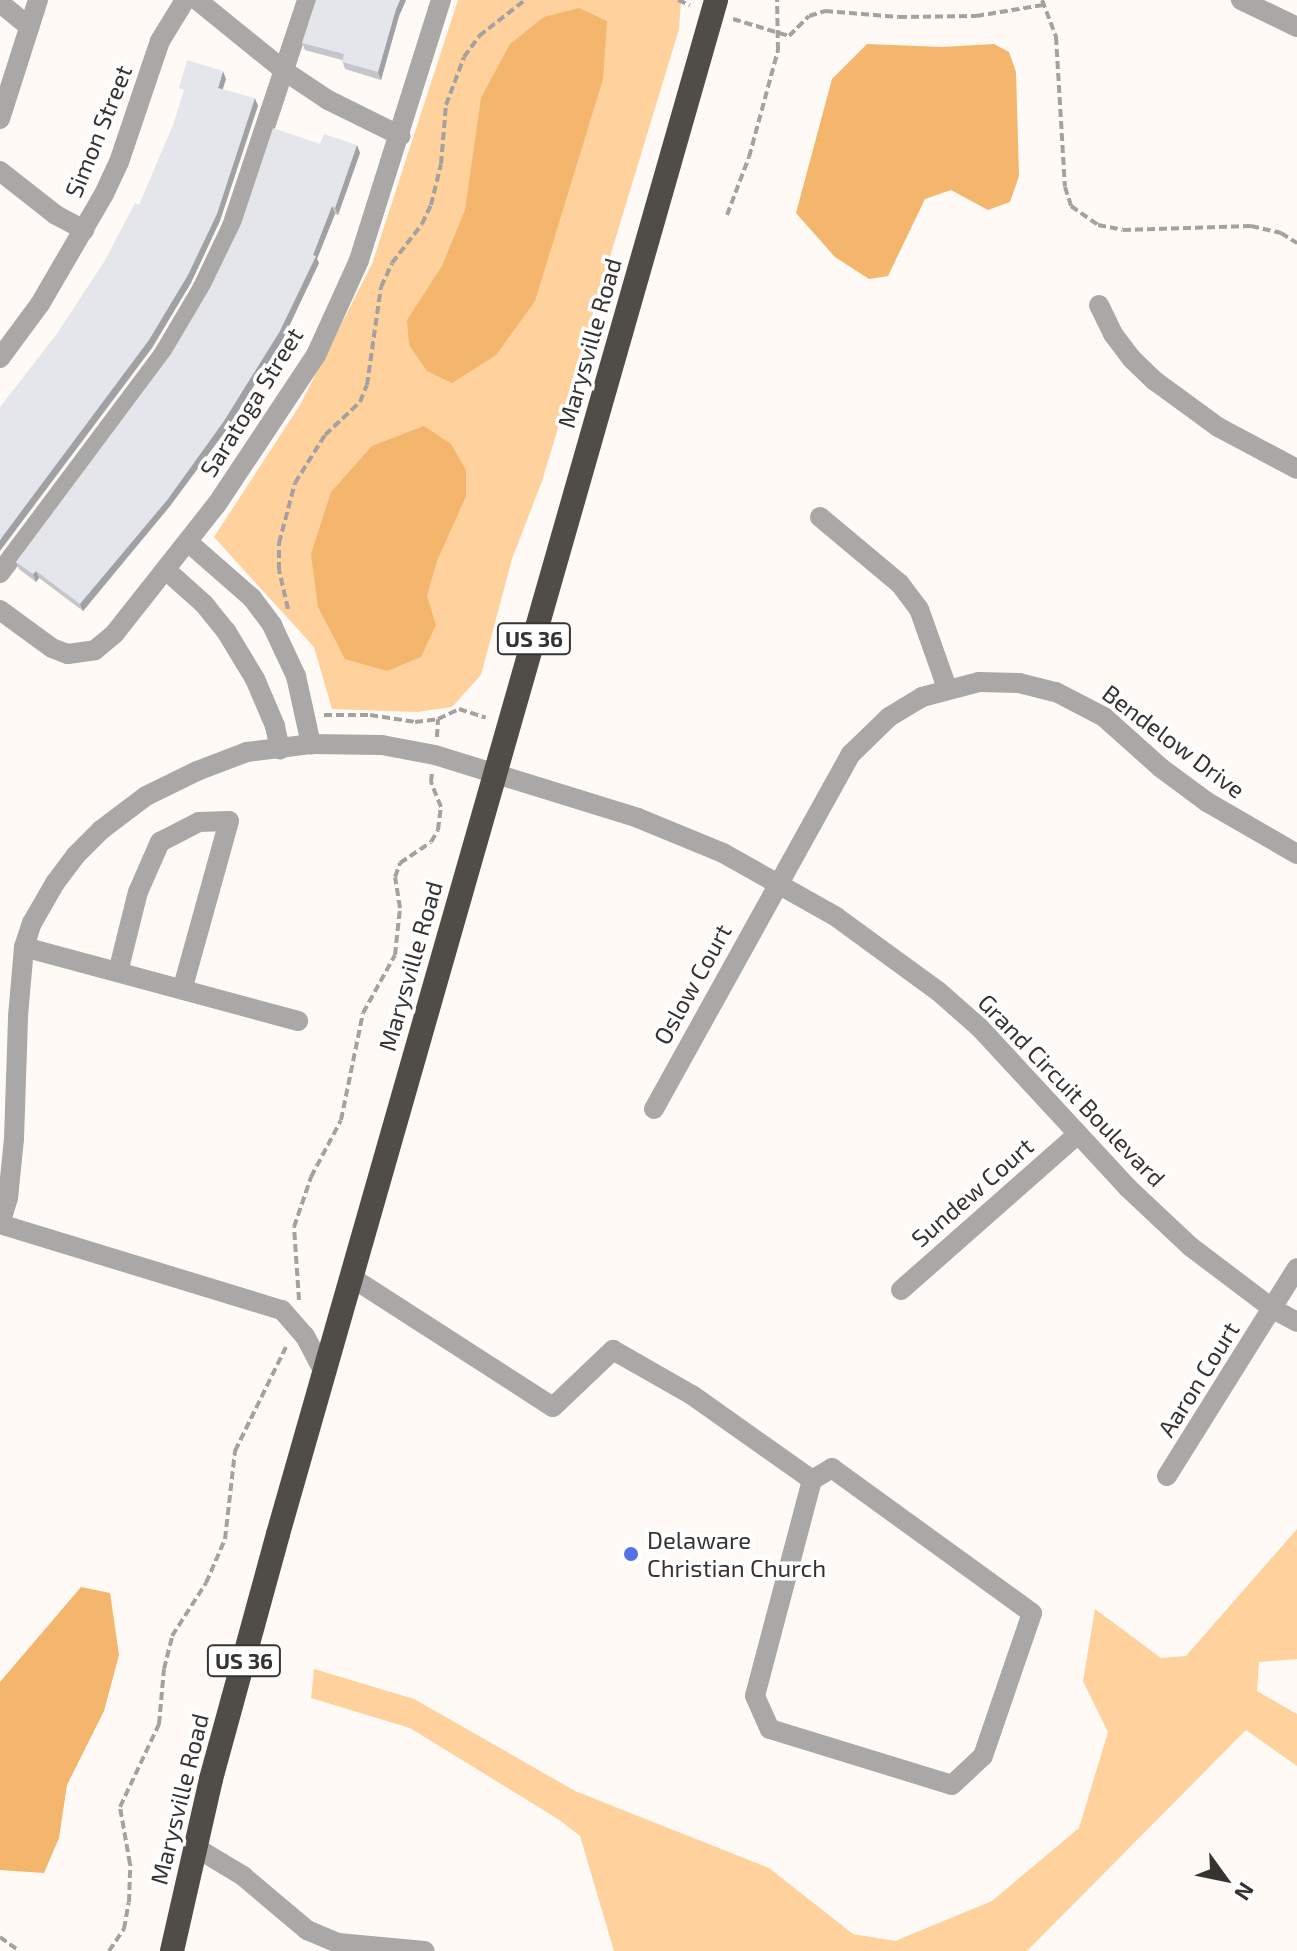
<!DOCTYPE html>
<html>
<head>
<meta charset="utf-8">
<style>
	body { margin:0 }
	#map { position:relative; width:1297px; height:1951px; overflow:hidden; background:#fffaf5; font-family:"Exo 2",sans-serif }
	div>[style] { position:absolute }
	.green>* { inset:0; background:#fed19d }
	.water>* { inset:0; background:#f3b66c }
	.path>* { height:4px; margin-top:-2px; transform-origin:0; background:repeating-linear-gradient(90deg,#a5a19e 0 8px,transparent 0 12px) }
	.minor>* { height:20px; margin:-10px; padding:0 10px; transform-origin:10px; border-radius:10px; background:#aaa8a6 }
	.highway>* { height:24px; margin:-12px; padding:0 12px; transform-origin:12px; border-radius:12px; background:#504c48 }
	.wall>* { inset:0; background:#c4c6cb }
	.shaded-wall>* { inset:0; background:#a0a1a5 }
	.building>* { inset:0; background:#e4e6ec }
	.dots>* { width:22px; height:22px; translate:-50% -50%; box-sizing:border-box; border:4px solid #fff; border-radius:50% }
	span { translate:-50% -50%; white-space:nowrap; text-align:center; line-height:1.15; -webkit-text-stroke:7px #fff; paint-order:stroke }
	.shield-label span { padding:2px 6px; background:#fff; border:2px solid; border-radius:6px; -webkit-text-stroke-width:0 }
	.shield-label { font-size:22px; color:#363432; font-weight:700 }
	.street-label { font-size:24px; color:#363432 }
	.poi-label { font-size:24px; color:#363432 }
	.left { translate:0 -50%; text-align:left }
	.north { position:absolute; left:1185px; top:1839px; width:80px; height:80px; -webkit-text-stroke:6px #fff; paint-order:stroke; rotate:123deg; font-size:22px; font-weight:700; line-height:32px; text-align:center; color:#363432 }
	.north::after { content:''; display:block; margin:auto; width:28px; height:36px; background:#363432; clip-path:polygon(50% 0,100% 100%,50% 72%,0 100%) }
</style>
</head>
<body>
<div id="map">
	<div class="green">
		<i style="clip-path:polygon(458px 0,681px 0,679px 29px,542px 481px,512px 559px,481px 675px,452px 707px,416px 712px,332px 709px,314px 647px,214px 537px,300px 405px,372px 264px)"></i>
		<i style="clip-path:polygon(1297px 1529px,1297px 1659px,1259px 1662px,1257px 1691px,1297px 1714px,1297px 1766px,1246px 1730px,1027px 1951px,614px 1951px,580px 1836px,558px 1819px,410px 1728px,311px 1698px,314px 1669px,414px 1699px,575px 1791px,769px 1868px,853px 1934px,895px 1941px,992px 1901px,1079px 1828px,1108px 1732px,1083px 1681px,1095px 1609px,1161px 1658px,1186px 1656px)"></i>
	</div>
	<div class="water">
		<i style="clip-path:polygon(579px 8px,607px 21px,603px 79px,535px 301px,496px 355px,452px 383px,427px 371px,409px 345px,407px 320px,442px 266px,465px 210px,481px 98px,510px 44px,544px 17px)"></i>
		<i style="clip-path:polygon(867px 44px,943px 47px,994px 44px,1009px 52px,1016px 72px,1019px 176px,1010px 202px,988px 210px,951px 190px,925px 199px,888px 276px,869px 279px,835px 257px,796px 213px,832px 79px)"></i>
		<i style="clip-path:polygon(424px 426px,451px 444px,466px 470px,466px 496px,437px 561px,427px 596px,436px 625px,421px 657px,387px 671px,345px 659px,318px 607px,311px 554px,331px 492px,372px 446px)"></i>
		<i style="clip-path:polygon(81px 1587px,110px 1593px,119px 1655px,104px 1711px,67px 1785px,59px 1838px,44px 1873px,0 1870px,0 1682px)"></i>
	</div>
	<div class="path">
		<i style="left:678px;top:0;width:13px;rotate:23deg"></i>
		<i style="left:1042px;top:0;width:40px;rotate:69deg"></i>
		<i style="left:1056px;top:37px;width:150px;rotate:86.6deg"></i>
		<i style="left:1065px;top:187px;width:20px;rotate:72deg"></i>
		<i style="left:1071px;top:206px;width:33px;rotate:35deg"></i>
		<i style="left:1098px;top:225px;width:25px;rotate:11deg"></i>
		<i style="left:1123px;top:230px;width:128px;rotate:-1.8deg"></i>
		<i style="left:1251px;top:226px;width:31px;rotate:13deg"></i>
		<i style="left:1281px;top:233px;width:19px;rotate:32deg"></i>
		<i style="left:733px;top:19px;width:59px;rotate:16.9deg"></i>
		<i style="left:789px;top:36px;width:28px;rotate:-45deg"></i>
		<i style="left:809px;top:16px;width:17px;rotate:-17deg"></i>
		<i style="left:825px;top:11px;width:74px;rotate:4.6deg"></i>
		<i style="left:899px;top:17px;width:77px;rotate:-0.7deg"></i>
		<i style="left:976px;top:16px;width:68px;rotate:-9.3deg"></i>
		<i style="left:727px;top:215px;width:62px;rotate:-69.2deg"></i>
		<i style="left:749px;top:157px;width:111px;rotate:-74.8deg"></i>
		<i style="left:778px;top:50px;width:50px;rotate:-91.1deg"></i>
		<i style="left:288px;top:609px;width:40px;rotate:-103deg"></i>
		<i style="left:279px;top:570px;width:27px;rotate:-90deg"></i>
		<i style="left:279px;top:543px;width:62px;rotate:-75.1deg"></i>
		<i style="left:295px;top:483px;width:57px;rotate:-58deg"></i>
		<i style="left:325px;top:435px;width:48px;rotate:-43.3deg"></i>
		<i style="left:360px;top:402px;width:18px;rotate:-68deg"></i>
		<i style="left:367px;top:385px;width:99px;rotate:-81.9deg"></i>
		<i style="left:381px;top:287px;width:26px;rotate:-65deg"></i>
		<i style="left:392px;top:263px;width:49px;rotate:-52.4deg"></i>
		<i style="left:422px;top:224px;width:21px;rotate:-65deg"></i>
		<i style="left:431px;top:205px;width:42px;rotate:-76.3deg"></i>
		<i style="left:441px;top:164px;width:59px;rotate:-85.2deg"></i>
		<i style="left:446px;top:105px;width:51px;rotate:-69.4deg"></i>
		<i style="left:464px;top:57px;width:26px;rotate:-54deg"></i>
		<i style="left:479px;top:36px;width:58px;rotate:-38deg"></i>
		<i style="left:324px;top:715px;width:46px"></i>
		<i style="left:370px;top:715px;width:46px;rotate:8.8deg"></i>
		<i style="left:415px;top:722px;width:23px;rotate:-7deg"></i>
		<i style="left:438px;top:719px;width:23px;rotate:-25deg"></i>
		<i style="left:459px;top:709px;width:28px;rotate:18deg"></i>
		<i style="left:437px;top:737px;width:18px;rotate:-87deg"></i>
		<i style="left:299px;top:1300px;width:73px;rotate:-93.9deg"></i>
		<i style="left:294px;top:1227px;width:53px;rotate:-71.2deg"></i>
		<i style="left:311px;top:1177px;width:64px;rotate:-62.2deg"></i>
		<i style="left:341px;top:1120px;width:109px;rotate:-78.4deg"></i>
		<i style="left:363px;top:1013px;width:66px;rotate:-61.1deg"></i>
		<i style="left:395px;top:955px;width:47px;rotate:-83.9deg"></i>
		<i style="left:400px;top:908px;width:31px;rotate:-99deg"></i>
		<i style="left:395px;top:877px;width:15px;rotate:-70deg"></i>
		<i style="left:400px;top:863px;width:37px;rotate:-34deg"></i>
		<i style="left:431px;top:842px;width:14px;rotate:-60deg"></i>
		<i style="left:438px;top:830px;width:23px;rotate:-83deg"></i>
		<i style="left:441px;top:807px;width:27px;rotate:-112deg"></i>
		<i style="left:431px;top:782px;width:9px;rotate:-84deg"></i>
		<i style="left:0;top:1937px;width:24px;rotate:36deg"></i>
		<i style="left:109px;top:1951px;width:27px;rotate:-56deg"></i>
		<i style="left:124px;top:1929px;width:27px;rotate:-80deg"></i>
		<i style="left:129px;top:1902px;width:38px;rotate:-88deg"></i>
		<i style="left:130px;top:1864px;width:58px;rotate:-100deg"></i>
		<i style="left:120px;top:1807px;width:92px;rotate:-64.8deg"></i>
		<i style="left:159px;top:1724px;width:55px;rotate:-84.8deg"></i>
		<i style="left:164px;top:1669px;width:34px;rotate:-76deg"></i>
		<i style="left:172px;top:1636px;width:63px;rotate:-57.3deg"></i>
		<i style="left:206px;top:1583px;width:48px;rotate:-66.6deg"></i>
		<i style="left:225px;top:1539px;width:89px;rotate:-83.5deg"></i>
		<i style="left:235px;top:1451px;width:116px;rotate:-63.9deg"></i>
	</div>
	<div class="minor">
		<i style="left:197px;top:0;width:114px;rotate:39deg"></i>
		<i style="left:286px;top:72px;width:50px;rotate:33.7deg"></i>
		<i style="left:328px;top:100px;width:81px;rotate:26.3deg"></i>
		<i style="left:1241px;top:0;width:62px;rotate:25.7deg"></i>
		<i style="left:0;top:3px;width:38px;rotate:39deg"></i>
		<i style="left:0;top:119px;width:125px;rotate:-72.3deg"></i>
		<i style="left:0;top:171px;width:71px;rotate:38.2deg"></i>
		<i style="left:56px;top:215px;width:32px;rotate:28deg"></i>
		<i style="left:1099px;top:305px;width:32px;rotate:64deg"></i>
		<i style="left:1113px;top:334px;width:31px;rotate:53deg"></i>
		<i style="left:1132px;top:359px;width:32px;rotate:44deg"></i>
		<i style="left:1155px;top:381px;width:78px;rotate:36.1deg"></i>
		<i style="left:1218px;top:427px;width:89px;rotate:28deg"></i>
		<i style="left:0;top:358px;width:67px;rotate:-53.5deg"></i>
		<i style="left:40px;top:304px;width:127px;rotate:-59.8deg"></i>
		<i style="left:104px;top:194px;width:35px;rotate:-65deg"></i>
		<i style="left:119px;top:162px;width:128px;rotate:-71.3deg"></i>
		<i style="left:160px;top:41px;width:48px;rotate:-58.6deg"></i>
		<i style="left:820px;top:517px;width:104px;rotate:39.9deg"></i>
		<i style="left:900px;top:584px;width:31px;rotate:53deg"></i>
		<i style="left:919px;top:609px;width:84px;rotate:70.5deg"></i>
		<i style="left:188px;top:542px;width:85px;rotate:41.2deg"></i>
		<i style="left:252px;top:598px;width:34px;rotate:53deg"></i>
		<i style="left:272px;top:625px;width:56px;rotate:64.8deg"></i>
		<i style="left:296px;top:676px;width:70px;rotate:77.6deg"></i>
		<i style="left:166px;top:570px;width:51px;rotate:41.8deg"></i>
		<i style="left:204px;top:604px;width:35px;rotate:51deg"></i>
		<i style="left:226px;top:631px;width:56px;rotate:58.9deg"></i>
		<i style="left:255px;top:679px;width:51px;rotate:66.9deg"></i>
		<i style="left:275px;top:726px;width:24px;rotate:78deg"></i>
		<i style="left:0;top:573px;width:272px;rotate:-53.2deg"></i>
		<i style="left:163px;top:355px;width:77px;rotate:-59.4deg"></i>
		<i style="left:202px;top:289px;width:70px;rotate:-64.5deg"></i>
		<i style="left:232px;top:226px;width:238px;rotate:-71.6deg"></i>
		<i style="left:0;top:610px;width:64px;rotate:36.2deg"></i>
		<i style="left:52px;top:648px;width:17px;rotate:21deg"></i>
		<i style="left:68px;top:654px;width:27px;rotate:-8deg"></i>
		<i style="left:95px;top:650px;width:26px;rotate:-40deg"></i>
		<i style="left:115px;top:633px;width:164px;rotate:-51.7deg"></i>
		<i style="left:217px;top:504px;width:179px;rotate:-56.4deg"></i>
		<i style="left:316px;top:355px;width:104px;rotate:-65.6deg"></i>
		<i style="left:359px;top:260px;width:273px;rotate:-72.5deg"></i>
		<i style="left:24px;top:947px;width:284px;rotate:15.1deg"></i>
		<i style="left:118px;top:972px;width:82px;rotate:-76deg"></i>
		<i style="left:138px;top:892px;width:55px;rotate:-66.3deg"></i>
		<i style="left:160px;top:842px;width:44px;rotate:-27.1deg"></i>
		<i style="left:199px;top:822px;width:30px;rotate:-2deg"></i>
		<i style="left:229px;top:821px;width:175px;rotate:105.5deg"></i>
		<i style="left:654px;top:1109px;width:406px;rotate:-61deg"></i>
		<i style="left:851px;top:754px;width:53px;rotate:-44.2deg"></i>
		<i style="left:889px;top:717px;width:39px;rotate:-31deg"></i>
		<i style="left:922px;top:697px;width:59px;rotate:-14.7deg"></i>
		<i style="left:979px;top:682px;width:40px;rotate:1.4deg"></i>
		<i style="left:1019px;top:683px;width:38px;rotate:14deg"></i>
		<i style="left:1056px;top:692px;width:54px;rotate:27.5deg"></i>
		<i style="left:1104px;top:717px;width:76px;rotate:41.8deg"></i>
		<i style="left:1161px;top:768px;width:57px;rotate:36.5deg"></i>
		<i style="left:1207px;top:802px;width:104px;rotate:30deg"></i>
		<i style="left:0;top:1224px;width:27px;rotate:-73deg"></i>
		<i style="left:8px;top:1198px;width:59px;rotate:-84.2deg"></i>
		<i style="left:14px;top:1139px;width:123px;rotate:-88.1deg"></i>
		<i style="left:18px;top:1016px;width:69px;rotate:-85deg"></i>
		<i style="left:24px;top:947px;width:25px;rotate:-72deg"></i>
		<i style="left:32px;top:923px;width:46px;rotate:-60.1deg"></i>
		<i style="left:55px;top:883px;width:34px;rotate:-53deg"></i>
		<i style="left:75px;top:856px;width:37px;rotate:-45deg"></i>
		<i style="left:101px;top:830px;width:56px;rotate:-37.1deg"></i>
		<i style="left:146px;top:796px;width:57px;rotate:-26.1deg"></i>
		<i style="left:197px;top:771px;width:53px;rotate:-20.8deg"></i>
		<i style="left:247px;top:752px;width:64px;rotate:-7.1deg"></i>
		<i style="left:311px;top:744px;width:71px;rotate:0.8deg"></i>
		<i style="left:382px;top:745px;width:54px;rotate:10.7deg"></i>
		<i style="left:435px;top:755px;width:213px;rotate:17.2deg"></i>
		<i style="left:638px;top:818px;width:92px;rotate:22.4deg"></i>
		<i style="left:723px;top:853px;width:129px;rotate:29.4deg"></i>
		<i style="left:835px;top:916px;width:127px;rotate:36.1deg"></i>
		<i style="left:938px;top:991px;width:56px;rotate:41.4deg"></i>
		<i style="left:980px;top:1028px;width:217px;rotate:47.2deg"></i>
		<i style="left:1127px;top:1187px;width:88px;rotate:43.2deg"></i>
		<i style="left:1191px;top:1247px;width:103px;rotate:37.1deg"></i>
		<i style="left:1273px;top:1309px;width:27px;rotate:28deg"></i>
		<i style="left:0;top:1224px;width:295px;rotate:17deg"></i>
		<i style="left:282px;top:1310px;width:35px;rotate:49deg"></i>
		<i style="left:305px;top:1336px;width:41px;rotate:62.2deg"></i>
		<i style="left:351px;top:1277px;width:240px;rotate:32.8deg"></i>
		<i style="left:553px;top:1407px;width:83px;rotate:-43.5deg"></i>
		<i style="left:613px;top:1350px;width:91px;rotate:29.7deg"></i>
		<i style="left:692px;top:1395px;width:147px;rotate:35.3deg"></i>
		<i style="left:812px;top:1480px;width:223px;rotate:104.8deg"></i>
		<i style="left:755px;top:1696px;width:36px;rotate:66deg"></i>
		<i style="left:770px;top:1729px;width:190px;rotate:17.1deg"></i>
		<i style="left:952px;top:1785px;width:42px;rotate:-43.1deg"></i>
		<i style="left:983px;top:1756px;width:151px;rotate:-71.1deg"></i>
		<i style="left:1032px;top:1613px;width:247px;rotate:-144.1deg"></i>
		<i style="left:832px;top:1468px;width:23px;rotate:149deg"></i>
		<i style="left:901px;top:1290px;width:236px;rotate:-41.4deg"></i>
		<i style="left:1167px;top:1476px;width:245px;rotate:-58deg"></i>
		<i style="left:195px;top:1847px;width:56px;rotate:31.1deg"></i>
		<i style="left:243px;top:1876px;width:84px;rotate:40.2deg"></i>
		<i style="left:307px;top:1930px;width:34px;rotate:23deg"></i>
		<i style="left:338px;top:1943px;width:87px;rotate:5.3deg"></i>
	</div>
	<div class="highway">
		<i style="left:172px;top:1951px;width:176px;rotate:-77.2deg"></i>
		<i style="left:211px;top:1779px;width:254px;rotate:-74.7deg"></i>
		<i style="left:278px;top:1534px;width:1595px;rotate:-74.06deg"></i>
	</div>
	<div class="wall">
		<i style="clip-path:polygon(316px 0,406px 0,399px 16px,381px 80px,345px 69px,342px 60px,305px 50px,302px 43px)"></i>
		<i style="clip-path:polygon(357px 145px,360px 153px,338px 215px,335px 214px,317px 259px,319px 263px,283px 339px,227px 429px,170px 506px,83px 611px,39px 578px,36px 582px,19px 569px,16px 562px,171px 354px)"></i>
	</div>
	<div class="shaded-wall">
		<i style="clip-path:polygon(400px 0,406px 0,399px 16px,381px 80px,378px 72px,396px 9px)"></i>
		<i style="clip-path:polygon(223px 71px,226px 79px,221px 95px,218px 88px)"></i>
		<i style="clip-path:polygon(255px 98px,258px 106px,220px 221px,191px 283px,152px 348px,0 551px,0 540px)"></i>
		<i style="clip-path:polygon(357px 145px,360px 153px,338px 215px,335px 208px)"></i>
		<i style="clip-path:polygon(332px 206px,335px 214px,317px 259px,319px 263px,283px 339px,227px 429px,170px 506px,83px 611px,80px 604px,313px 255px)"></i>
		<i style="clip-path:polygon(36px 571px,39px 578px,36px 582px,33px 574px)"></i>
	</div>
	<div class="building">
		<i style="clip-path:polygon(316px 0,400px 0,396px 9px,378px 72px,342px 62px,344px 54px,302px 43px)"></i>
		<i style="clip-path:polygon(187px 60px,223px 71px,218px 88px,255px 98px,217px 214px,188px 275px,149px 340px,0 540px,0 407px,56px 335px,104px 262px,135px 203px,139px 205px,173px 125px,184px 90px,179px 88px)"></i>
		<i style="clip-path:polygon(273px 128px,320px 144px,324px 134px,357px 145px,335px 208px,332px 206px,313px 255px,316px 256px,280px 331px,224px 421px,168px 499px,80px 604px,36px 571px,33px 574px,16px 562px,171px 354px,210px 288px,241px 224px)"></i>
	</div>
	<div class="dots">
		<i style="left:631px;top:1554px;background:#5571e7"></i>
	</div>
	<div class="shield-label">
		<span style="left:534px;top:639px">US 36</span>
		<span style="left:244px;top:1661px">US 36</span>
	</div>
	<div class="street-label">
		<span style="left:98px;top:131px;rotate:-68deg">Simon Street</span>
		<span style="left:589px;top:343px;rotate:-74deg">Marysville Road</span>
		<span style="left:251px;top:402px;rotate:-58deg">Saratoga Street</span>
		<span style="left:1174px;top:741px;rotate:37deg">Bendelow Drive</span>
		<span style="left:410px;top:966px;rotate:-74deg">Marysville Road</span>
		<span style="left:692px;top:984px;rotate:-61deg">Oslow Court</span>
		<span style="left:1072px;top:1090px;rotate:46deg">Grand Circuit Boulevard</span>
		<span style="left:972px;top:1192px;rotate:-41deg">Sundew Court</span>
		<span style="left:1198px;top:1379px;rotate:-58deg">Aaron Court</span>
		<span style="left:179px;top:1799px;rotate:-76deg">Marysville Road</span>
	</div>
	<div class="poi-label">
		<span class="left" style="left:647px;top:1554px">Delaware<br>Christian Church</span>
	</div>
	<div class="north">N</div>
</div>
</body>
</html>
